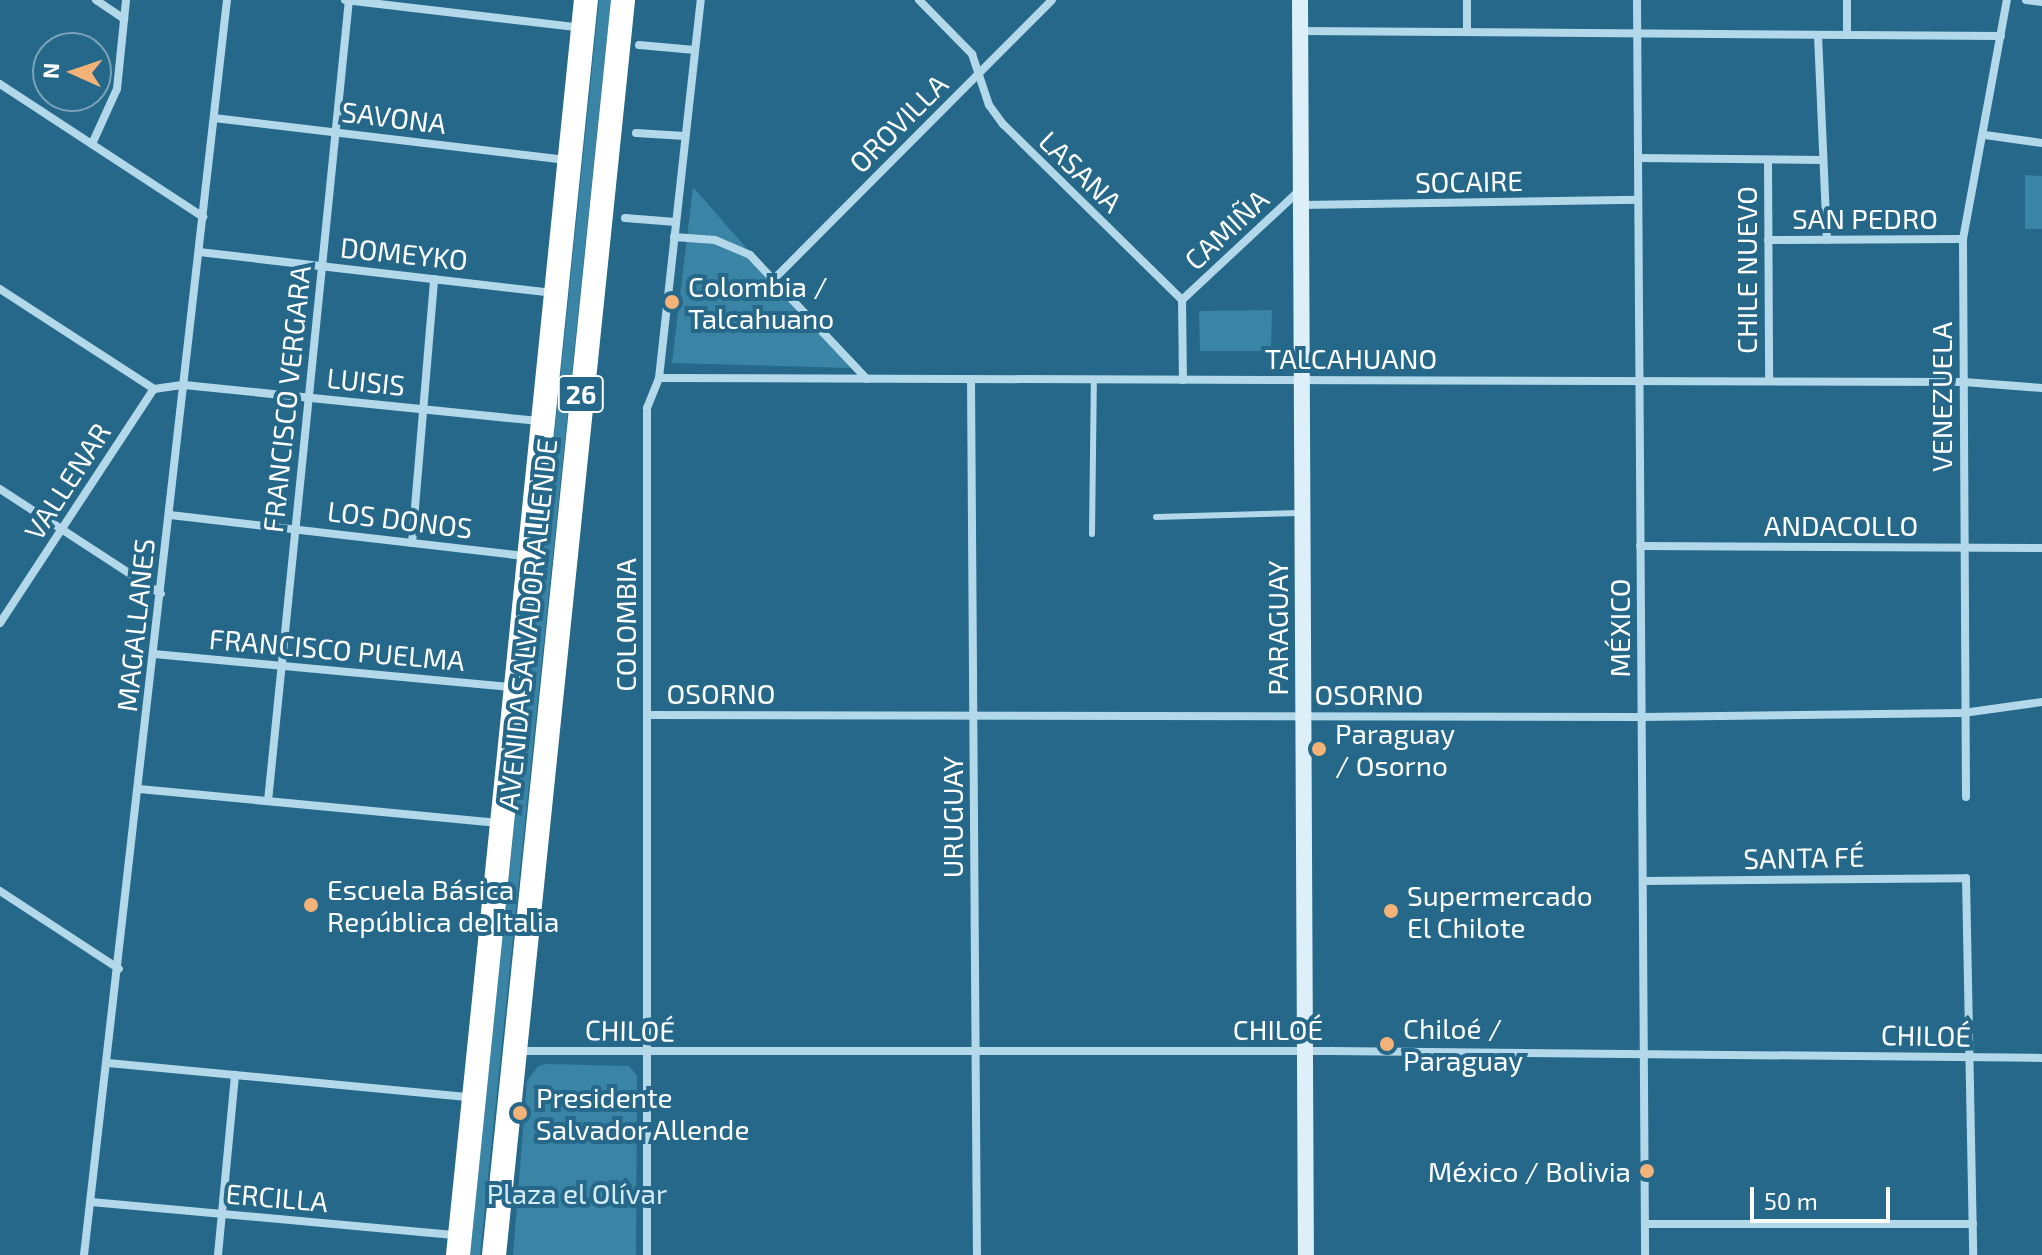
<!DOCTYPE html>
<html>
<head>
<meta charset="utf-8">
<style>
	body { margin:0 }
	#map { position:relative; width:2042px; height:1255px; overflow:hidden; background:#256889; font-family:"Exo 2",sans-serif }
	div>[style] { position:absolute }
	.green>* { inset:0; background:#3a84a6 }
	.lane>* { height:6px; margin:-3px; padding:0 3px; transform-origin:3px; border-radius:3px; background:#b2d8ea }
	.street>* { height:8px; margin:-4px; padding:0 4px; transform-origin:4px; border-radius:4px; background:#b2d8ea }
	.secondary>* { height:16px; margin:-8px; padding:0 8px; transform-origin:8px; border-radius:8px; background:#ddeff8 }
	.highway>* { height:24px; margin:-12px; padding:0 12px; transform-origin:12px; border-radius:12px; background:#fff }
	.dots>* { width:22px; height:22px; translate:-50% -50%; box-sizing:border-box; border:4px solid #256889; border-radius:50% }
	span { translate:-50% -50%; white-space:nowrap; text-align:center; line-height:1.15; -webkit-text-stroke:8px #256889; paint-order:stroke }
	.shield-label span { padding:2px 6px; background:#256889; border:2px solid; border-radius:6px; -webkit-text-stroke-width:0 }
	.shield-label { font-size:26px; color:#fff; font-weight:700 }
	.street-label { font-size:28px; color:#fff }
	.poi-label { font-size:28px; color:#fff }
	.left { translate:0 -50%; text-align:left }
	.right { translate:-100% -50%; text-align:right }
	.park-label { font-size:28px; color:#d6edf7 }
	.north { position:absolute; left:32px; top:32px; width:80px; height:80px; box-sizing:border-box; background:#256889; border:2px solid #7ca4b8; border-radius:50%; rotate:273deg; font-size:22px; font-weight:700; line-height:32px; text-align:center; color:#fff }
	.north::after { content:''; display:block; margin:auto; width:28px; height:36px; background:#f3b277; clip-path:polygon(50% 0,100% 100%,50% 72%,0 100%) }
	.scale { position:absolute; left:1750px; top:1187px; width:140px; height:36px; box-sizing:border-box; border:4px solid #fff; border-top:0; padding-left:10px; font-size:24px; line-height:28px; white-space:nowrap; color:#fff; -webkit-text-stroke:6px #256889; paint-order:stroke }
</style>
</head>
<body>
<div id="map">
	<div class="green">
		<i style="clip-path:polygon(599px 0,611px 0,601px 94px,480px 1255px,470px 1255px)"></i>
		<i style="clip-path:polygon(2025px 175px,2042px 176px,2042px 229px,2025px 229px)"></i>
		<i style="clip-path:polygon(693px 187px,851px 368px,672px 363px)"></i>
		<i style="clip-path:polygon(1272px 310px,1271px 351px,1200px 351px,1199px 311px)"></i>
		<i style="clip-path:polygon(546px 1064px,629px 1066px,637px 1076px,636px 1255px,513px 1255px,527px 1081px,538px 1066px)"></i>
	</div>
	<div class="lane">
		<i style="left:1156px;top:517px;width:143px;rotate:-1.6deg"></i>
		<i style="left:1092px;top:534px;width:154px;rotate:-89.3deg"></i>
	</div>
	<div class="street">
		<i style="left:96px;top:0;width:34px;rotate:34deg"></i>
		<i style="left:345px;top:0;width:239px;rotate:6.7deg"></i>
		<i style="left:919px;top:0;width:76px;rotate:45.5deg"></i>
		<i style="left:972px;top:54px;width:54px;rotate:71.6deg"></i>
		<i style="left:989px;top:105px;width:24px;rotate:54deg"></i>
		<i style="left:1003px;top:124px;width:251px;rotate:44.5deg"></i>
		<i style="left:1182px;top:300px;width:80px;rotate:89.3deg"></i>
		<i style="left:1637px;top:0;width:1255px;rotate:89.63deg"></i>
		<i style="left:1847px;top:0;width:35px;rotate:90deg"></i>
		<i style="left:2026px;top:0;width:16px;rotate:7deg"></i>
		<i style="left:1300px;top:31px;width:701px;rotate:0.41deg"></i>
		<i style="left:1467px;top:32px;width:32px;rotate:-90deg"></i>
		<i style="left:1818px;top:35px;width:205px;rotate:87.5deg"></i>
		<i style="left:639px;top:45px;width:56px;rotate:5.1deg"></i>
		<i style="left:0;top:84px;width:243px;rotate:33.2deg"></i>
		<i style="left:214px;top:118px;width:355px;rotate:6.8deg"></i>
		<i style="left:636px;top:133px;width:49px;rotate:3.5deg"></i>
		<i style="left:1985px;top:135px;width:58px;rotate:8deg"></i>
		<i style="left:92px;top:144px;width:60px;rotate:-65.6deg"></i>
		<i style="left:117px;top:89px;width:89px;rotate:-84.2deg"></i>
		<i style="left:1638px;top:158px;width:185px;rotate:0.6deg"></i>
		<i style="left:1768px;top:160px;width:221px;rotate:89.7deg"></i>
		<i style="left:1301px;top:205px;width:337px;rotate:-0.9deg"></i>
		<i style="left:625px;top:218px;width:51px;rotate:4.5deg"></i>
		<i style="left:674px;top:237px;width:41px;rotate:4.2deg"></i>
		<i style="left:715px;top:240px;width:38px;rotate:23deg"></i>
		<i style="left:750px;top:255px;width:170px;rotate:46.7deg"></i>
		<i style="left:1768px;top:240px;width:195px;rotate:-0.3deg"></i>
		<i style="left:199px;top:252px;width:358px;rotate:6.6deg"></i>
		<i style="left:775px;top:278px;width:392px;rotate:-45.1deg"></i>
		<i style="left:0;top:289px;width:184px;rotate:33deg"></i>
		<i style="left:1182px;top:300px;width:158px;rotate:-43deg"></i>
		<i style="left:659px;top:378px;width:1305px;rotate:0.18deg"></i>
		<i style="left:1964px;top:382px;width:78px;rotate:4.4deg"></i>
		<i style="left:971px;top:379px;width:876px;rotate:89.61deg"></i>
		<i style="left:0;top:489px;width:192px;rotate:33.1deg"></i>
		<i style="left:170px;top:515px;width:359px;rotate:6.6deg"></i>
		<i style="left:412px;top:543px;width:265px;rotate:-85.2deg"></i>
		<i style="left:1640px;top:546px;width:402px;rotate:0.3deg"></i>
		<i style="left:0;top:623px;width:280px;rotate:-56.7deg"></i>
		<i style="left:154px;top:389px;width:30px;rotate:-8deg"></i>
		<i style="left:184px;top:385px;width:357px;rotate:5.8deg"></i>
		<i style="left:154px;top:654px;width:359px;rotate:5.3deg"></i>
		<i style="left:647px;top:715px;width:995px;rotate:0.12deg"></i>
		<i style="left:1642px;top:717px;width:321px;rotate:-0.7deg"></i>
		<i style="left:1963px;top:713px;width:80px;rotate:-7.9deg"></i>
		<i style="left:139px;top:789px;width:364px;rotate:5.4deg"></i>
		<i style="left:1966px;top:797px;width:558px;rotate:-90.31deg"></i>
		<i style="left:1963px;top:239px;width:243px;rotate:-79.6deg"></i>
		<i style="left:268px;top:801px;width:805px;rotate:-84.23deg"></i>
		<i style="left:1643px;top:881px;width:323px;rotate:-0.5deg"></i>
		<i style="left:1966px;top:878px;width:377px;rotate:88.9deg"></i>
		<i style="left:0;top:891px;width:142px;rotate:33.2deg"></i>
		<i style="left:519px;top:1051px;width:812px"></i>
		<i style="left:1331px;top:1051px;width:711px;rotate:0.56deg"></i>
		<i style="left:108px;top:1063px;width:363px;rotate:5.4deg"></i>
		<i style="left:91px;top:1202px;width:367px;rotate:5.2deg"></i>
		<i style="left:1645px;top:1224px;width:328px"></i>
		<i style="left:84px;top:1255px;width:1263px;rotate:-83.5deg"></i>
		<i style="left:218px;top:1255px;width:181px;rotate:-84.6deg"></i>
		<i style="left:647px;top:1255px;width:847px;rotate:-90deg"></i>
		<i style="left:647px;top:408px;width:32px;rotate:-68deg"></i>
		<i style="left:659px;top:378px;width:380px;rotate:-83.7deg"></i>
	</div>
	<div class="secondary">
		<i style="left:1300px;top:0;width:1255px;rotate:89.73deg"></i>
	</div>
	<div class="highway">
		<i style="left:458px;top:1255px;width:1262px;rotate:-84.18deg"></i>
		<i style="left:494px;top:1255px;width:1262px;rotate:-84.13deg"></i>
	</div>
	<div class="dots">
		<i style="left:672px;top:302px;background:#f3b277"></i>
		<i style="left:1319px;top:749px;background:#f3b277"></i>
		<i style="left:311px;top:905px;background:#f3b277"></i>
		<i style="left:1391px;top:911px;background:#f3b277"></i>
		<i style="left:1387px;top:1044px;background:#f3b277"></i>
		<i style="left:520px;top:1113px;background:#f3b277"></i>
		<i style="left:1647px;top:1171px;background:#f3b277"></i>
	</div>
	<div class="shield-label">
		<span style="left:581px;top:394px">26</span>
	</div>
	<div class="street-label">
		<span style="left:394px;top:117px;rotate:7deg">SAVONA</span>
		<span style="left:898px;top:123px;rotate:-45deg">OROVILLA</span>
		<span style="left:1081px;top:171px;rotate:44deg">LASANA</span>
		<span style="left:1469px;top:181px;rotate:-1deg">SOCAIRE</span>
		<span style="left:1865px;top:218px">SAN PEDRO</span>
		<span style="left:1226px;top:229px;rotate:-43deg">CAMIÑA</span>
		<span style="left:404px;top:253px;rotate:6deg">DOMEYKO</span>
		<span style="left:1746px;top:270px;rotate:-90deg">CHILE NUEVO</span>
		<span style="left:1351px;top:358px">TALCAHUANO</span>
		<span style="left:366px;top:381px;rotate:6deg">LUISIS</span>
		<span style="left:1941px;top:397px;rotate:-90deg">VENEZUELA</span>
		<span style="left:286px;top:399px;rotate:-84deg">FRANCISCO VERGARA</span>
		<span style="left:67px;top:481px;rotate:-57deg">VALLENAR</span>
		<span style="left:400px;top:519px;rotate:7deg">LOS DONOS</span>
		<span style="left:1841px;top:525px">ANDACOLLO</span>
		<span style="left:527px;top:624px;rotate:-84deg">AVENIDA SALVADOR ALLENDE</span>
		<span style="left:135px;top:625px;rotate:-84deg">MAGALLANES</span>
		<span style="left:625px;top:625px;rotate:-90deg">COLOMBIA</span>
		<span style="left:1277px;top:628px;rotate:-90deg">PARAGUAY</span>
		<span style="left:1619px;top:628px;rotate:-90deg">MÉXICO</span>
		<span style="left:337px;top:649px;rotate:5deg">FRANCISCO PUELMA</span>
		<span style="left:721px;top:693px">OSORNO</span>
		<span style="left:1369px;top:694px">OSORNO</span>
		<span style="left:952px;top:817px;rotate:-90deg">URUGUAY</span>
		<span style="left:1804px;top:857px;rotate:-1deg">SANTA FÉ</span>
		<span style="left:1278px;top:1029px">CHILOÉ</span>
		<span style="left:630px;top:1030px;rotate:1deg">CHILOÉ</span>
		<span style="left:1926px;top:1035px;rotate:1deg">CHILOÉ</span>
		<span style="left:277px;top:1197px;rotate:5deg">ERCILLA</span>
	</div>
	<div class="poi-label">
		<span class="left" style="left:688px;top:302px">Colombia /<br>Talcahuano</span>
		<span class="left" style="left:1335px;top:749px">Paraguay<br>/ Osorno</span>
		<span class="left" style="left:327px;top:905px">Escuela Básica<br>República de Italia</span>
		<span class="left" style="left:1407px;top:911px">Supermercado<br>El Chilote</span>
		<span class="left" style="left:1403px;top:1044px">Chiloé /<br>Paraguay</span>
		<span class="left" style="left:536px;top:1113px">Presidente<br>Salvador Allende</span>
		<span class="right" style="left:1631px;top:1171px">México / Bolivia</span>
	</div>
	<div class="park-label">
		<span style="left:577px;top:1193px">Plaza el Olívar</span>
	</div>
	<div class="north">N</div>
	<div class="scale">50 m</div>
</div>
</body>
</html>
